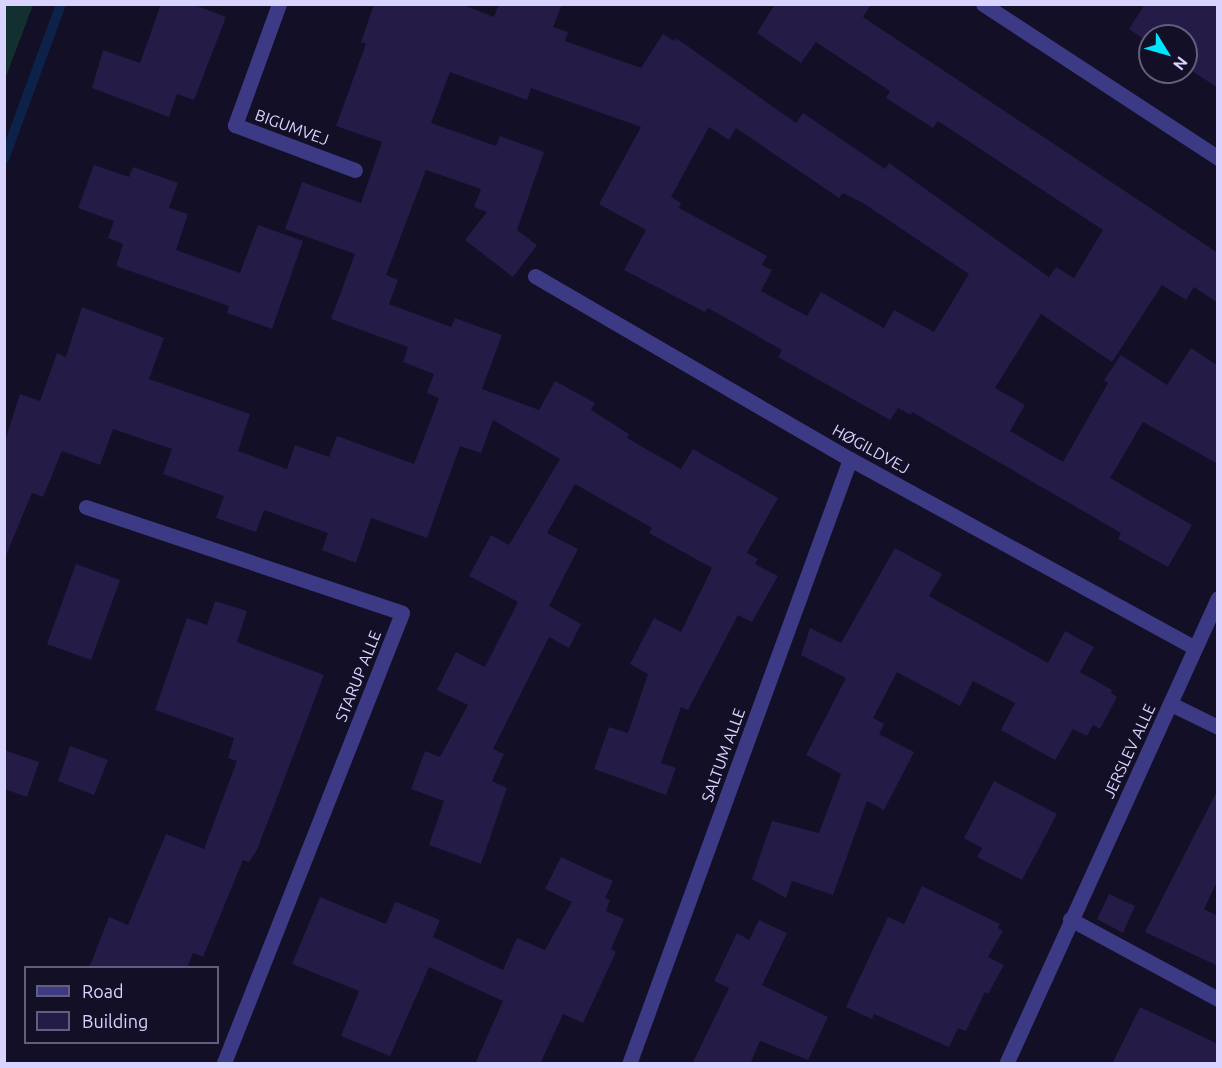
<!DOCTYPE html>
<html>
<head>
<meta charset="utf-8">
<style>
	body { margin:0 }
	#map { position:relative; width:1222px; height:1068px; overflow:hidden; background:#130f26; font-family:Ubuntu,sans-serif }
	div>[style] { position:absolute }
	.green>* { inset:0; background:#12302f }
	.stream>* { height:10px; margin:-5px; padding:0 5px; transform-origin:5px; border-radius:5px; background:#0c2248 }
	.building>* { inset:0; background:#241b47 }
	.street>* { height:15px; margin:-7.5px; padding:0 7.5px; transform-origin:7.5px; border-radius:7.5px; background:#3d3a85 }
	span { translate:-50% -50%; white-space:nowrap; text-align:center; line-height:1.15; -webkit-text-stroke:5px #130f26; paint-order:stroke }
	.street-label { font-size:16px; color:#d9d4ff }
	.frame { position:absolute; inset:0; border:6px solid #d9d4ff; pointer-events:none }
	.legend { position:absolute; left:24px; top:966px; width:195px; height:78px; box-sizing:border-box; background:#130f26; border:2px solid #625e7d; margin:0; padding:8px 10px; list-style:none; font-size:18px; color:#d9d4ff }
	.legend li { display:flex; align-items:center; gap:12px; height:30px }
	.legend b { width:30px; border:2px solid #625e7d }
	.north { position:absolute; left:1138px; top:24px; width:60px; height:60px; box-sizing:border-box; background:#130f26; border:2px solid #625e7d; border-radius:50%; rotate:127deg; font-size:16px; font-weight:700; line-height:24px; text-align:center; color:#d9d4ff }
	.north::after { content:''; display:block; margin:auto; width:21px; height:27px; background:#00e5ff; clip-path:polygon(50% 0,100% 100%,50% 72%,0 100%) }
</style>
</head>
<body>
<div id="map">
	<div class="green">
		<i style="clip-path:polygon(4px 5px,33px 5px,5px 79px,4px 79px)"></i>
	</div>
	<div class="stream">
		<i style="left:4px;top:159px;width:165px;rotate:-69.8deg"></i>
	</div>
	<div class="building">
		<i style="clip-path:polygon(161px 4px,192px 4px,226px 17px,194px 100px,177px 94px,169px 117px,92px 88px,103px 50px,140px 63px)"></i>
		<i style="clip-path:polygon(evenodd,374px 4px,461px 4px,494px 17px,499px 4px,562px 4px,553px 27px,568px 32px,565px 41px,641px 68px,663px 34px,674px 41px,676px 38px,796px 123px,803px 113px,885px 169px,889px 163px,1049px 277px,1056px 267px,1074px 278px,1103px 230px,938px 121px,933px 128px,886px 98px,890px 91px,816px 42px,801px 63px,757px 33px,775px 4px,871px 4px,863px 17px,1218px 253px,1218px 303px,1194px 287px,1186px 300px,1162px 285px,1112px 362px,1041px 314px,995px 388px,1025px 405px,1010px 431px,1063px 462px,1108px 383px,1104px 380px,1121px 355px,1167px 385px,1191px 348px,1218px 366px,1218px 464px,1143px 422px,1110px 478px,1192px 525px,1168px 567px,1118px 539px,1121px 533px,912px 412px,911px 415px,898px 408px,890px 420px,778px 357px,782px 350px,708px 308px,705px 312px,624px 270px,646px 230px,599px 204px,641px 127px,531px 88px,527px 100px,450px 72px,431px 123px,496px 146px,500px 136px,544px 152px,517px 230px,537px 245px,513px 277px,465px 240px,487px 212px,474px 207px,481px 189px,426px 170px,386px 275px,398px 280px,389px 304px,451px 327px,455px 318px,502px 335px,482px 389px,539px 410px,555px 381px,595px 403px,591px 410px,629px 434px,627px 438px,681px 469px,693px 449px,778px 498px,747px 553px,758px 559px,755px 564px,778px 576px,752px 622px,738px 615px,688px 710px,681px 707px,661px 763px,676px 768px,666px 795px,594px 769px,609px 727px,628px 733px,648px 674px,630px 664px,654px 618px,681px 632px,712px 568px,649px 533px,652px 528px,575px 484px,547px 533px,578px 549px,549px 606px,581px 624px,569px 648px,549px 637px,493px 749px,504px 754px,492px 781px,507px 788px,481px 864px,429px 845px,444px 801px,411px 789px,425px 751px,440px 757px,468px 705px,437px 690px,456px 652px,485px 667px,518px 602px,469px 576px,491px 535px,509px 545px,560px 459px,493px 420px,481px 453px,460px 446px,427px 538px,371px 518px,356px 563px,322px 550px,328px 533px,264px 510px,256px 532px,216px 518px,224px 496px,163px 474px,172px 449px,113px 429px,100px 465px,62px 451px,43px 497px,32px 493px,4px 560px,4px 444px,20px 394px,40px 401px,57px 353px,66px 357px,82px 307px,164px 338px,149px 379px,250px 414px,238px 451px,287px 469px,295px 445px,329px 457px,337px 436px,414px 464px,439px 398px,427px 393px,434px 374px,403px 362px,408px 347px,331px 319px,355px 254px,285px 229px,302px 182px,361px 203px,382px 142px,336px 126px,366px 44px,361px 42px,374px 4px,709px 127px,729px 140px,736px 128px,839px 198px,843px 193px,863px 203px,969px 274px,934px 332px,894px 310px,884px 328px,821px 292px,807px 316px,761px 291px,772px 270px,762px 265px,767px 256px,679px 208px,681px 203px,671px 197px,709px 127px)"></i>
		<i style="clip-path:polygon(1145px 4px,1218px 4px,1218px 88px,1186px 67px,1186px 36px,1150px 36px,1150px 43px,1129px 29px)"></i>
		<i style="clip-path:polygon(94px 165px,129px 177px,133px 167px,178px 183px,169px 208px,188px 214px,176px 250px,240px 273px,258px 225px,303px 241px,272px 329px,227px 313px,229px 306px,116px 266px,123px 244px,108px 238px,114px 221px,78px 208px)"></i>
		<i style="clip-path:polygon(895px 548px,942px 574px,929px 596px,1048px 663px,1065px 631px,1094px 647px,1080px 672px,1112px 690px,1111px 693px,1117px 697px,1100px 729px,1093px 725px,1087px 736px,1073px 729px,1055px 760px,1001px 730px,1015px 703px,973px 681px,960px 706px,897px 672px,873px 718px,884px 724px,879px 734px,914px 752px,884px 810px,867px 801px,833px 895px,792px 881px,786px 898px,752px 879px,772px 821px,819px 833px,841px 774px,806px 755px,846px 678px,801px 655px,810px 628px,841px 643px)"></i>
		<i style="clip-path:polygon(76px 564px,120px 580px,91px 660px,47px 644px)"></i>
		<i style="clip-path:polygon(215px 601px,247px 611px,237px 642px,324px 675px,257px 850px,249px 862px,243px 860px,203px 957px,193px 953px,187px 968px,89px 968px,109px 917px,128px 925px,166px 834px,204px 849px,237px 761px,228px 758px,234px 738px,155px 710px,187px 618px,207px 625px)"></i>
		<i style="clip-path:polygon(70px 746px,108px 760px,94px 795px,58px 781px)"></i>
		<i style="clip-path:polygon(4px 750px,39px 762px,27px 797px,4px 789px)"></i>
		<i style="clip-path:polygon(994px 781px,1057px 814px,1022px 880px,977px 857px,982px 848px,964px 838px)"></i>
		<i style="clip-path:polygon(1218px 789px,1218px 880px,1204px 909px,1218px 916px,1218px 966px,1145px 932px)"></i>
		<i style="clip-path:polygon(561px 857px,613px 881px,605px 898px,610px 900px,606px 911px,624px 919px,611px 949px,616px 952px,583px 1023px,563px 1014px,540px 1064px,475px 1064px,503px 1001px,429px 967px,390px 1056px,341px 1036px,359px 991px,292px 964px,320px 897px,386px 924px,395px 902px,399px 903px,440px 920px,433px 937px,503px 970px,517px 938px,545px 950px,572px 902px,545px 889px)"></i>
		<i style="clip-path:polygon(922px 886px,1000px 924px,998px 928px,1003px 931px,988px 957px,1004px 965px,988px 994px,985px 992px,966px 1031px,958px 1028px,949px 1047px,874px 1014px,872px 1019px,846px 1007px,888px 917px,904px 924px)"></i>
		<i style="clip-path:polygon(1109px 894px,1135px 906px,1123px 933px,1097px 919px)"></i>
		<i style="clip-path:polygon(759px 920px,787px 933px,762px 985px,828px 1017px,808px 1060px,760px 1041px,750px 1064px,692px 1064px,729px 988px,714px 981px,737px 933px,749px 940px)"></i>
		<i style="clip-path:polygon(1140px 1007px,1218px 1044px,1218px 1064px,1112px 1064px)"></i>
	</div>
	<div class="street">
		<i style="left:279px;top:4px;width:129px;rotate:110deg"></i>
		<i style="left:235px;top:125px;width:128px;rotate:20.6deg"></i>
		<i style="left:983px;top:4px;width:281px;rotate:33.2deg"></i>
		<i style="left:535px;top:276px;width:364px;rotate:30.2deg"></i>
		<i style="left:850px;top:459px;width:392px;rotate:28.7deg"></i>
		<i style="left:86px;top:507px;width:333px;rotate:18.5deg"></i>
		<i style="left:402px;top:613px;width:485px;rotate:111.6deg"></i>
		<i style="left:1171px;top:704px;width:52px;rotate:26.1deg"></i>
		<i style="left:1070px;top:919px;width:168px;rotate:28.4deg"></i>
		<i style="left:629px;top:1064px;width:644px;rotate:-69.93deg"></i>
		<i style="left:1006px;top:1064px;width:512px;rotate:-65.54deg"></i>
	</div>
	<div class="street-label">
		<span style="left:292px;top:127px;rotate:20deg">BIGUMVEJ</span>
		<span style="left:871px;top:449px;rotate:29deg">HØGILDVEJ</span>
		<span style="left:358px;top:676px;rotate:-68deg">STARUP ALLE</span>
		<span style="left:1129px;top:751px;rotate:-65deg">JERSLEV ALLE</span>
		<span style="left:723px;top:755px;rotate:-70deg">SALTUM ALLE</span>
	</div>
	<div class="frame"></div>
	<ul class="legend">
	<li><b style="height:8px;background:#3d3a85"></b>Road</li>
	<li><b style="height:16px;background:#241b47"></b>Building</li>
	</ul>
	<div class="north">N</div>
</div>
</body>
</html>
